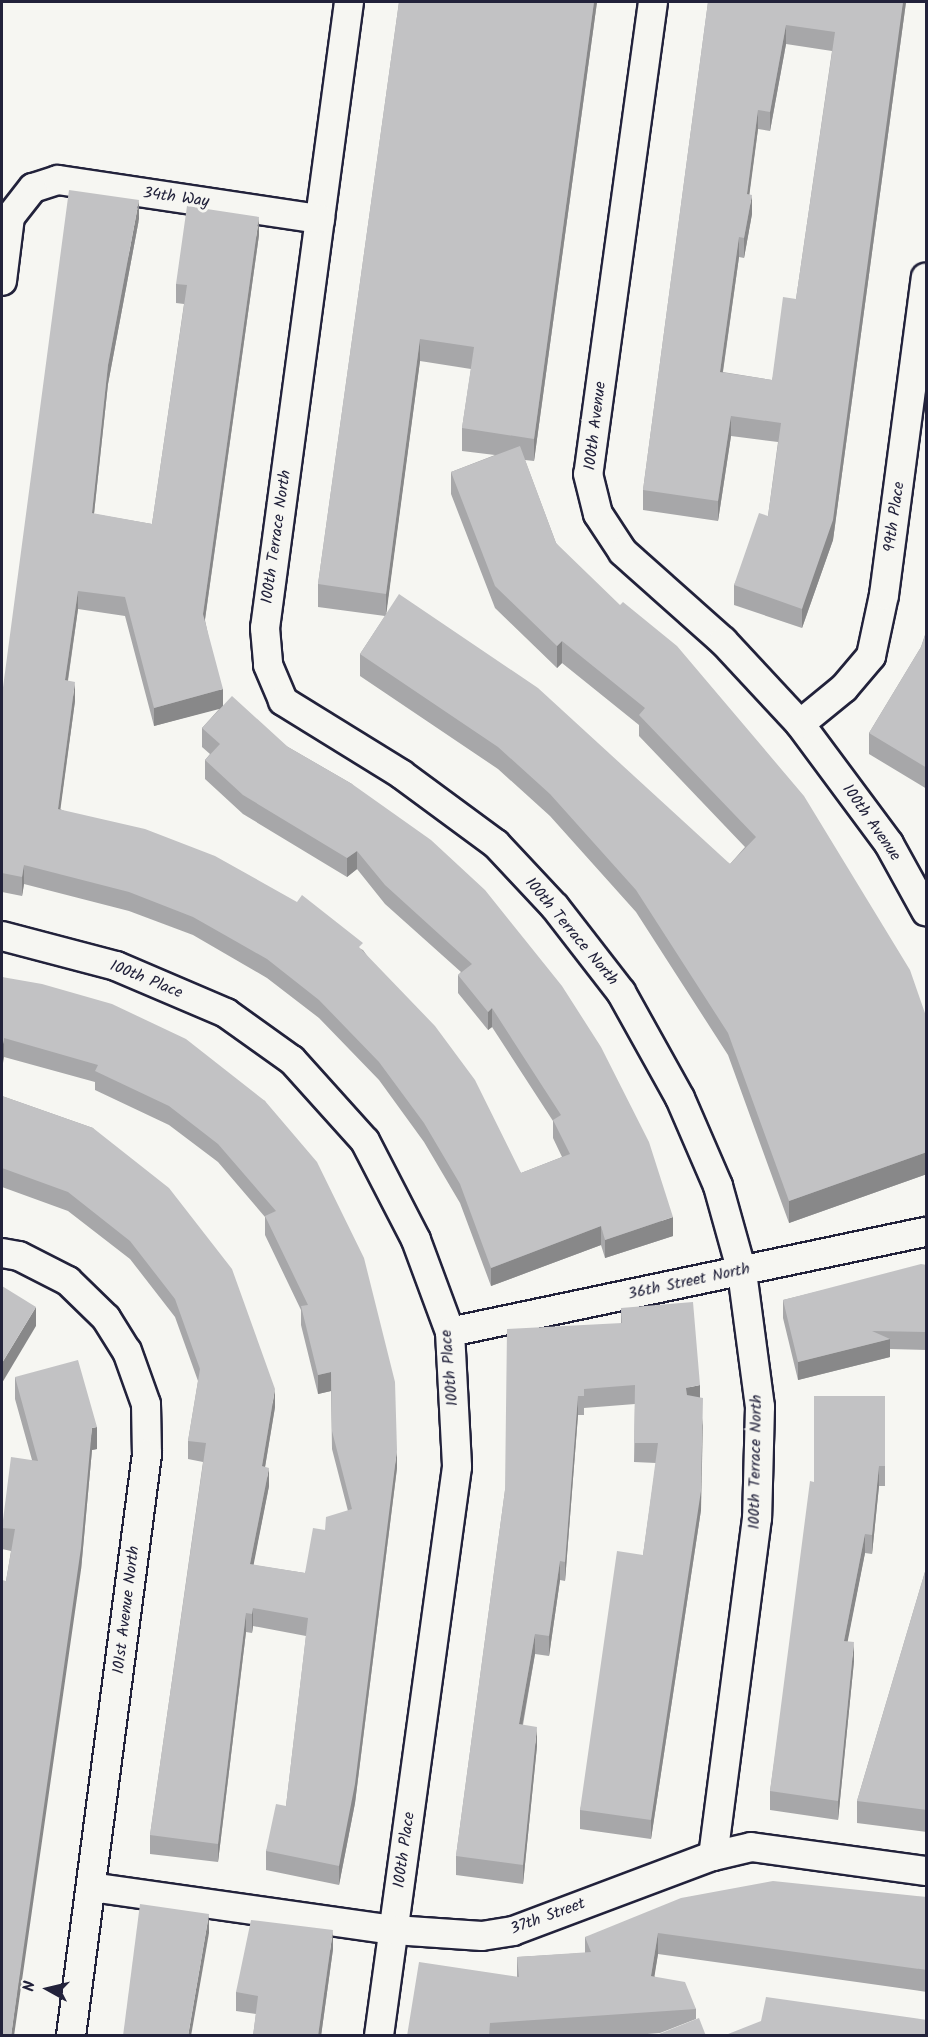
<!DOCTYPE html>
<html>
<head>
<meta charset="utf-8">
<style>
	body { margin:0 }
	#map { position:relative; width:928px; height:2037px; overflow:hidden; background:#f6f6f2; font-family:Kalam,sans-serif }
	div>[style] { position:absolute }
	.roads { filter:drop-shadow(2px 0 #22223b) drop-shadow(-2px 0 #22223b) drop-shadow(0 2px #22223b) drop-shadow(0 -2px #22223b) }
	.minor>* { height:28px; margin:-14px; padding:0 14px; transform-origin:14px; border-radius:14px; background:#f6f6f2 }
	.wall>* { inset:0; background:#a7a7a9 }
	.shaded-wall>* { inset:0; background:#888889 }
	.building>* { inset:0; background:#c2c2c4 }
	span { translate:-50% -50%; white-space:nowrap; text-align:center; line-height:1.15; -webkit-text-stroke:6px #f6f6f2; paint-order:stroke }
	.street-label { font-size:16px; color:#22223b }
	.frame { position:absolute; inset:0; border:3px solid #22223b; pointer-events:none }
	.north { position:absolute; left:18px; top:1959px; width:60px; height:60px; -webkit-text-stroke:4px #f6f6f2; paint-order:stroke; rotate:278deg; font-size:16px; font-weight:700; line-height:24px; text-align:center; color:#22223b }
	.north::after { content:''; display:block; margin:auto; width:21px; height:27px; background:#22223b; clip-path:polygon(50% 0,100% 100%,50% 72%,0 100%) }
</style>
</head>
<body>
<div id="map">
	<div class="roads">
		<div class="minor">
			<i style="left:349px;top:2px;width:632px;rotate:97.64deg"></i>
			<i style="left:265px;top:628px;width:37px;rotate:85deg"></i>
			<i style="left:268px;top:665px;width:39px;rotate:67deg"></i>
			<i style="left:283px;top:701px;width:139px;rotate:31.7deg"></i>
			<i style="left:401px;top:774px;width:118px;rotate:36.4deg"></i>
			<i style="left:496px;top:844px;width:86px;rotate:46.9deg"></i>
			<i style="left:555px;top:907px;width:108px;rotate:52.2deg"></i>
			<i style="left:621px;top:992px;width:121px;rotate:60.9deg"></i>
			<i style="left:680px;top:1098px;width:96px;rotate:66.6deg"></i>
			<i style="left:718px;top:1186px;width:89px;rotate:74.4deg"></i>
			<i style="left:742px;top:1272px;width:136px;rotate:82.4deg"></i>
			<i style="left:760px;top:1407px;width:111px;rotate:91.5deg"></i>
			<i style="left:757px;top:1518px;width:341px;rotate:97.4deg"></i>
			<i style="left:653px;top:2px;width:476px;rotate:97.8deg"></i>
			<i style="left:588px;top:474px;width:41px;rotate:76deg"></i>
			<i style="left:598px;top:514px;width:45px;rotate:56.7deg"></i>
			<i style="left:623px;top:552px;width:134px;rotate:41.7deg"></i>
			<i style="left:723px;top:641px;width:113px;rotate:47.1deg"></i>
			<i style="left:800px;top:724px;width:149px;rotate:53.4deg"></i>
			<i style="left:889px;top:844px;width:77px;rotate:61.1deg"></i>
			<i style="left:2px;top:281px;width:64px;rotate:-82.9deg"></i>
			<i style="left:10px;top:217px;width:37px;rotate:-52deg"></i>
			<i style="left:33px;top:188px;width:26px;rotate:-18deg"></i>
			<i style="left:58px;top:180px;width:265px;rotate:8.5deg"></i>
			<i style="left:800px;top:724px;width:57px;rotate:-39.3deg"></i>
			<i style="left:844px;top:688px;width:42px;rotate:-49.8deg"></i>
			<i style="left:871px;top:656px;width:62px;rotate:-78deg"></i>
			<i style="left:884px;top:595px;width:320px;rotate:-82.5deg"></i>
			<i style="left:2px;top:936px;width:118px;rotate:14.7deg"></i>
			<i style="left:116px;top:966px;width:120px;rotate:23.1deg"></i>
			<i style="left:226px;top:1013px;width:81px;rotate:35.5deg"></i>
			<i style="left:292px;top:1060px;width:109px;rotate:48deg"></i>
			<i style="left:365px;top:1141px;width:111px;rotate:62.7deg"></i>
			<i style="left:416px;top:1240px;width:98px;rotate:69.7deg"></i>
			<i style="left:450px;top:1332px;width:135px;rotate:87deg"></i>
			<i style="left:457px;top:1467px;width:574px;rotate:97.81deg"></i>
			<i style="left:2px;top:1253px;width:17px;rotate:10deg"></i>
			<i style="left:19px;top:1256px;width:55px;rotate:27deg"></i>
			<i style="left:68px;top:1281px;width:53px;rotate:44.2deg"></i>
			<i style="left:106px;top:1318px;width:39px;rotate:58deg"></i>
			<i style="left:127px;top:1351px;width:56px;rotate:70.3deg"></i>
			<i style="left:146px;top:1404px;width:50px;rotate:88.9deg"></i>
			<i style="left:147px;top:1454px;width:587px;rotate:97.44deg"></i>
			<i style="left:450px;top:1332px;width:486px;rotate:-11.9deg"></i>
			<i style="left:91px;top:1887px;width:306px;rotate:8.1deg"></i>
			<i style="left:394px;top:1930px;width:88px;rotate:3.9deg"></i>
			<i style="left:482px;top:1936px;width:31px;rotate:-9deg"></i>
			<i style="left:513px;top:1931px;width:214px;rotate:-20.6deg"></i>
			<i style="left:713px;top:1856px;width:39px;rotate:-13deg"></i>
			<i style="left:751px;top:1847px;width:177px;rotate:7.8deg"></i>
		</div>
	</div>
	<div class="wall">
		<i style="clip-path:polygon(evenodd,399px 2px,597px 2px,534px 461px,525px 460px,556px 543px,927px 1019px,927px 1174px,789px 1223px,728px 1055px,636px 912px,550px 816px,498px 769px,360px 676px,360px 654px,385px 616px,318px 607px,318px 584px,399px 2px,420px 361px,471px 369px,462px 428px,462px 451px,495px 455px,451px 472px,451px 494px,495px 608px,557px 668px,562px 663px,639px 725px,639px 736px,745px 847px,730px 864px,386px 613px,420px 361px)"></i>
		<i style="clip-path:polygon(evenodd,708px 2px,906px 2px,833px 540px,802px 628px,734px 605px,734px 585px,768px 516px,778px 442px,731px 436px,718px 521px,643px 510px,643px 490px,708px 2px,786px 44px,832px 51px,796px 299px,772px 380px,723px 372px,739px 257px,744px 258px,752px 214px,749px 194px,758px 129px,770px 131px,786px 44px)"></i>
		<i style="clip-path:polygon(evenodd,139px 219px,108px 384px,94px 514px,152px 524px,184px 304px,176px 303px,176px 284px,259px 235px,205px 620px,223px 706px,288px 747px,352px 784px,673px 1236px,605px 1258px,601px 1245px,491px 1286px,460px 1203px,424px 1142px,379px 1080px,319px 1018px,267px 978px,193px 935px,129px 911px,24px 884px,22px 896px,2px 892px,2px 695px,139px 219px,78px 609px,125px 616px,154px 726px,220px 708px,202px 728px,202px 747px,210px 754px,205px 760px,205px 779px,243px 814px,347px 877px,357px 869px,385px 904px,461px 972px,458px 975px,458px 993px,488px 1030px,492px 1027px,553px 1121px,553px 1138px,562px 1157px,521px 1173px,363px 950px,60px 809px,75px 701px,68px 681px,78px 609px)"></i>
		<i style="clip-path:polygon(927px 629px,927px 789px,869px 754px,869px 733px,921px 647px)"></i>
		<i style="clip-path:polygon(2px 977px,265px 1101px,397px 1468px,355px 1803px,339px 1885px,266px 1870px,266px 1851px,286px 1806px,306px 1636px,253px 1626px,252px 1633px,246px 1632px,218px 1862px,150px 1854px,150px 1835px,203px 1462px,188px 1459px,188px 1441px,198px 1381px,175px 1317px,130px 1259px,68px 1211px,2px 1187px,2px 1096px,93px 1128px,275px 1407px,265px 1467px,269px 1486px,253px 1565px,305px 1573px,325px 1530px,348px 1511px,332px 1449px,331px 1391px,318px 1394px,301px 1325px,301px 1310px,265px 1235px,265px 1217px,218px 1162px,169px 1125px,95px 1090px,95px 1082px,4px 1057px)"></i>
		<i style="clip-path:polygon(927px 1265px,927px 1350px,890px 1349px,890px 1357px,798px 1380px,783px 1318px,783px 1300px)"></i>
		<i style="clip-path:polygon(621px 1308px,700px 1398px,701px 1510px,651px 1839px,580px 1829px,580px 1810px,643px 1555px,656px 1463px,634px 1462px,635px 1404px,584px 1408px,584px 1415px,578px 1415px,565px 1581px,560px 1580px,549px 1656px,535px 1654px,523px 1725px,537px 1746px,523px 1884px,456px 1875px,456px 1856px,505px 1490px,621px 1323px)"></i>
		<i style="clip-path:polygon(15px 1377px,97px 1449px,92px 1450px,81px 1570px,6px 1581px,11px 1551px,2px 1549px,2px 1528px,32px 1460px,15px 1399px)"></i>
		<i style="clip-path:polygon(885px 1396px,885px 1486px,879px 1486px,872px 1554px,865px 1553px,847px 1642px,854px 1661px,838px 1820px,770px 1810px,770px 1791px,814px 1482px)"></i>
		<i style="clip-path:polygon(927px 1565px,927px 1832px,857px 1823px,857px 1801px)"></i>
		<i style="clip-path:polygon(927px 1897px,927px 1992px,658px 1954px,654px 1976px,696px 2009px,696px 2019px,660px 2033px,622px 2036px,407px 2036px,517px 1977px,517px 1957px,585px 1953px,585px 1937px)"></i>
		<i style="clip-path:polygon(333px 1949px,321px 2036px,253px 2036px,256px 2014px,236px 2011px,236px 1992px)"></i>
	</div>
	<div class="shaded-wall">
		<i style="clip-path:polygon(594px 2px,597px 2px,534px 461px,534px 439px)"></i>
		<i style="clip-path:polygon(903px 2px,906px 2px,833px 540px,802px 628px,802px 609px)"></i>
		<i style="clip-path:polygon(786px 25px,786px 44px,770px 131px,770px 112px)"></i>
		<i style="clip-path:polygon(758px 110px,758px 129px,747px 213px,747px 194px)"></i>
		<i style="clip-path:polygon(752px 195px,752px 214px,744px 258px,744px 238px)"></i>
		<i style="clip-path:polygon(139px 200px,139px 219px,108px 384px,92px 532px,92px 513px,108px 365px)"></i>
		<i style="clip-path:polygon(259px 217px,259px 235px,203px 633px,203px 614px)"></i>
		<i style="clip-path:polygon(739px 237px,739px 257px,720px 391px,720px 372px)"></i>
		<i style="clip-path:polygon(420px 339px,420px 361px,386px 616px,386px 594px)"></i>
		<i style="clip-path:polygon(731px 416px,731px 436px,718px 521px,718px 501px)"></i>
		<i style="clip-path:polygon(78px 591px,78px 609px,65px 699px,65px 680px)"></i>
		<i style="clip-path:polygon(562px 641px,562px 663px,557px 668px,557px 646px)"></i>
		<i style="clip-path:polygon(75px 682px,75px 701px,58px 827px,58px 809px)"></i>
		<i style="clip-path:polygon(223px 689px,223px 708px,154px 726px,154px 708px)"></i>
		<i style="clip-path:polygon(357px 851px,357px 869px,347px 877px,347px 858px)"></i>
		<i style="clip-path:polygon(24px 865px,24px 884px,22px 896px,22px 877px)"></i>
		<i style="clip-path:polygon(492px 1008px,492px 1027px,488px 1030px,488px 1012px)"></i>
		<i style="clip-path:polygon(4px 1038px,4px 1057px,2px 1069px,2px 1050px)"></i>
		<i style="clip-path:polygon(927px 1152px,927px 1174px,789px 1223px,789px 1201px)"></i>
		<i style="clip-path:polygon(673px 1217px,673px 1236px,605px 1258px,605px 1240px)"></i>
		<i style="clip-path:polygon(601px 1226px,601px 1245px,491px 1286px,491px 1268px)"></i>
		<i style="clip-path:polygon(36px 1307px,36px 1326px,2px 1383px,2px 1363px)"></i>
		<i style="clip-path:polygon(890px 1339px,890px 1357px,798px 1380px,798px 1362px)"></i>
		<i style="clip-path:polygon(331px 1372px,331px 1391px,318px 1394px,318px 1375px)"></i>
		<i style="clip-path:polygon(700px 1385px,700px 1404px,686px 1407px,686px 1388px)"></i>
		<i style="clip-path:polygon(275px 1389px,275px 1407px,262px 1485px,262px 1466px)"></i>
		<i style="clip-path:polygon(578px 1396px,578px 1415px,565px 1581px,565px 1562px)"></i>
		<i style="clip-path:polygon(703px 1418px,701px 1510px,651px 1839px,651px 1820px)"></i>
		<i style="clip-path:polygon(97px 1427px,97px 1449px,92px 1450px,81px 1570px,14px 2036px,11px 2036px,92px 1428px)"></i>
		<i style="clip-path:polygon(397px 1450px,397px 1468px,355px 1803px,339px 1885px,339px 1866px)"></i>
		<i style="clip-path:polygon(879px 1466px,879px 1486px,872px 1554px,872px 1535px)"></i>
		<i style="clip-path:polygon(269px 1468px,269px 1486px,250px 1583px,250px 1564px)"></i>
		<i style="clip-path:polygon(865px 1534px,865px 1553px,844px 1660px,844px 1641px)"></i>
		<i style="clip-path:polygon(560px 1561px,560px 1580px,549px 1656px,549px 1636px)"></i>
		<i style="clip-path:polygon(253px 1608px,253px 1626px,252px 1633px,252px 1614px)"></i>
		<i style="clip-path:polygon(246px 1613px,246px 1632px,218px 1862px,218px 1844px)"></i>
		<i style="clip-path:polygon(535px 1634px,535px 1654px,519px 1743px,519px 1724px)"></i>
		<i style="clip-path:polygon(854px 1642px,854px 1661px,838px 1820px,838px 1801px)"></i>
		<i style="clip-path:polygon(537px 1727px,537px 1746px,523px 1884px,523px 1865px)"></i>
		<i style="clip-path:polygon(209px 1914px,209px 1933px,191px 2036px,188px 2036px)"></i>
		<i style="clip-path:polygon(333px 1930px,333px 1949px,321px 2036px,318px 2036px)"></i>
		<i style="clip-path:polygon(658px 1933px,658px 1954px,651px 1998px,651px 1976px)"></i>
	</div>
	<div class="building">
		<i style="clip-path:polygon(399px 2px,594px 2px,534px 439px,462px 428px,474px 347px,420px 339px,386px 594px,318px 584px)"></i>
		<i style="clip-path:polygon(evenodd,708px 2px,903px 2px,833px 520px,802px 609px,734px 585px,759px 513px,768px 516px,781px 423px,731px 416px,718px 501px,643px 490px,708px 2px,786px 25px,835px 32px,796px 299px,783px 297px,772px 380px,720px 372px,739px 237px,744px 238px,752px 195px,747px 194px,758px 110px,770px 112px,786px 25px)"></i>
		<i style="clip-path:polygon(69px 190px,139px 200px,108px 365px,92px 513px,152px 524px,187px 285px,176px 284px,187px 206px,259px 217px,203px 614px,223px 689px,154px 708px,125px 597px,78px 591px,65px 680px,75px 682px,58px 809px,145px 829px,215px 856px,297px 902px,302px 895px,363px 943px,359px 947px,435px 1026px,475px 1080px,521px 1173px,570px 1154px,553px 1120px,561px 1115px,492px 1008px,488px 1012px,458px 975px,472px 964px,385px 885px,357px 851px,347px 858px,243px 795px,205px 760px,220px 744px,202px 728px,232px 696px,288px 747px,352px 784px,431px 840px,485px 890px,562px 986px,601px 1047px,649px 1142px,673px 1217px,605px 1240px,601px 1226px,491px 1268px,460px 1184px,424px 1123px,379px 1062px,319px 1000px,267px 959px,193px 917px,129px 892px,24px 865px,22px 877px,2px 873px,2px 695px)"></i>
		<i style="clip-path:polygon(520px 446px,556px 543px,620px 605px,623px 602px,677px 646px,804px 796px,910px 970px,927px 1019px,927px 1152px,789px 1201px,728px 1033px,636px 890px,550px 794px,498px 747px,360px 654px,399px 594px,538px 688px,730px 864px,756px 837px,639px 715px,645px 708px,562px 641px,557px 646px,495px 586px,451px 472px)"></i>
		<i style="clip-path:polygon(927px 629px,927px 768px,869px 733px,921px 647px)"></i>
		<i style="clip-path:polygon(2px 977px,42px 984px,112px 1004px,186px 1039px,265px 1101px,317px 1162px,364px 1258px,395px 1382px,397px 1450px,355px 1784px,339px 1866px,266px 1851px,276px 1804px,286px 1806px,308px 1618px,253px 1608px,252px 1614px,246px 1613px,218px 1844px,150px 1835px,206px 1443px,188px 1441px,200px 1369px,175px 1299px,130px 1241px,68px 1192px,2px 1168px,2px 1096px,93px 1128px,169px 1188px,232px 1269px,275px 1389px,262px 1466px,269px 1468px,250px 1564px,305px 1573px,313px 1528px,325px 1530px,326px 1517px,352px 1509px,332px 1431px,331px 1372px,318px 1375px,301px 1306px,308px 1305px,265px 1216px,276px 1211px,218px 1144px,169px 1106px,95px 1071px,98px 1065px,4px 1038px,2px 1050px)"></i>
		<i style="clip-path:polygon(921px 1264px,927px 1265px,927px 1332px,872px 1331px,890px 1339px,798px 1362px,783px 1300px)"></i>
		<i style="clip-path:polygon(2px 1286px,36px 1307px,2px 1363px)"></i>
		<i style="clip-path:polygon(693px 1302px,700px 1385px,686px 1388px,687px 1395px,703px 1398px,701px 1491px,651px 1820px,580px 1810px,617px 1551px,643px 1555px,658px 1443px,634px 1443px,635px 1385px,584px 1389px,584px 1396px,578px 1396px,565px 1562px,560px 1561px,549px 1636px,535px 1634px,519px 1724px,537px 1727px,523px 1865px,456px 1856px,505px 1490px,507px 1329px,622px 1323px,621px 1308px)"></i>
		<i style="clip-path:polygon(78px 1360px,97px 1427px,92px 1428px,81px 1548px,11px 2036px,2px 2036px,2px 1580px,6px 1581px,15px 1529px,2px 1528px,11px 1457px,38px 1461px,15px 1377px)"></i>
		<i style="clip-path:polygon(814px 1396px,885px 1396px,885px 1466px,879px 1466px,872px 1535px,865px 1534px,844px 1641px,854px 1642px,838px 1801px,770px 1791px,810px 1481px,814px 1482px)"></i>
		<i style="clip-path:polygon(927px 1565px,927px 1810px,857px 1801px)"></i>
		<i style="clip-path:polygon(773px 1881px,927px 1897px,927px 1970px,658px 1933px,651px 1976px,685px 1982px,696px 2009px,490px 2023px,489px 2036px,407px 2036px,419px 1962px,519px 1977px,517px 1957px,591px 1952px,585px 1937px,681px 1898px)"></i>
		<i style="clip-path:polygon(140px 1904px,209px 1914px,188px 2036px,123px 2036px)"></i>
		<i style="clip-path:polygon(251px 1920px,333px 1930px,318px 2036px,253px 2036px,258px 1996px,236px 1992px)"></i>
		<i style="clip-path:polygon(766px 1997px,927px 2020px,927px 2036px,723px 2036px,761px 2021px)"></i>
		<i style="clip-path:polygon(699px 2018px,706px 2036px,654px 2036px)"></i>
	</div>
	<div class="street-label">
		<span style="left:176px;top:198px;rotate:8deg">34th Way</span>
		<span style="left:596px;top:426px;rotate:-83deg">100th Avenue</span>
		<span style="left:895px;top:517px;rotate:-82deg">99th Place</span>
		<span style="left:277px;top:537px;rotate:-82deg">100th Terrace North</span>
		<span style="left:871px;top:823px;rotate:55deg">100th Avenue</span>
		<span style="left:571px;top:932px;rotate:50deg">100th Terrace North</span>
		<span style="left:146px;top:980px;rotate:22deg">100th Place</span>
		<span style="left:689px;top:1282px;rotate:-12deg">36th Street North</span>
		<span style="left:450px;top:1368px;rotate:-95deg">100th Place</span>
		<span style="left:756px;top:1462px;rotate:-89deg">100th Terrace North</span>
		<span style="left:127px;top:1610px;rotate:-83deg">101st Avenue North</span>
		<span style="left:405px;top:1850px;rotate:-82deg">100th Place</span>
		<span style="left:548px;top:1917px;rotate:-20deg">37th Street</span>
	</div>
	<div class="frame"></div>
	<div class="north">N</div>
</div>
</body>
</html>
